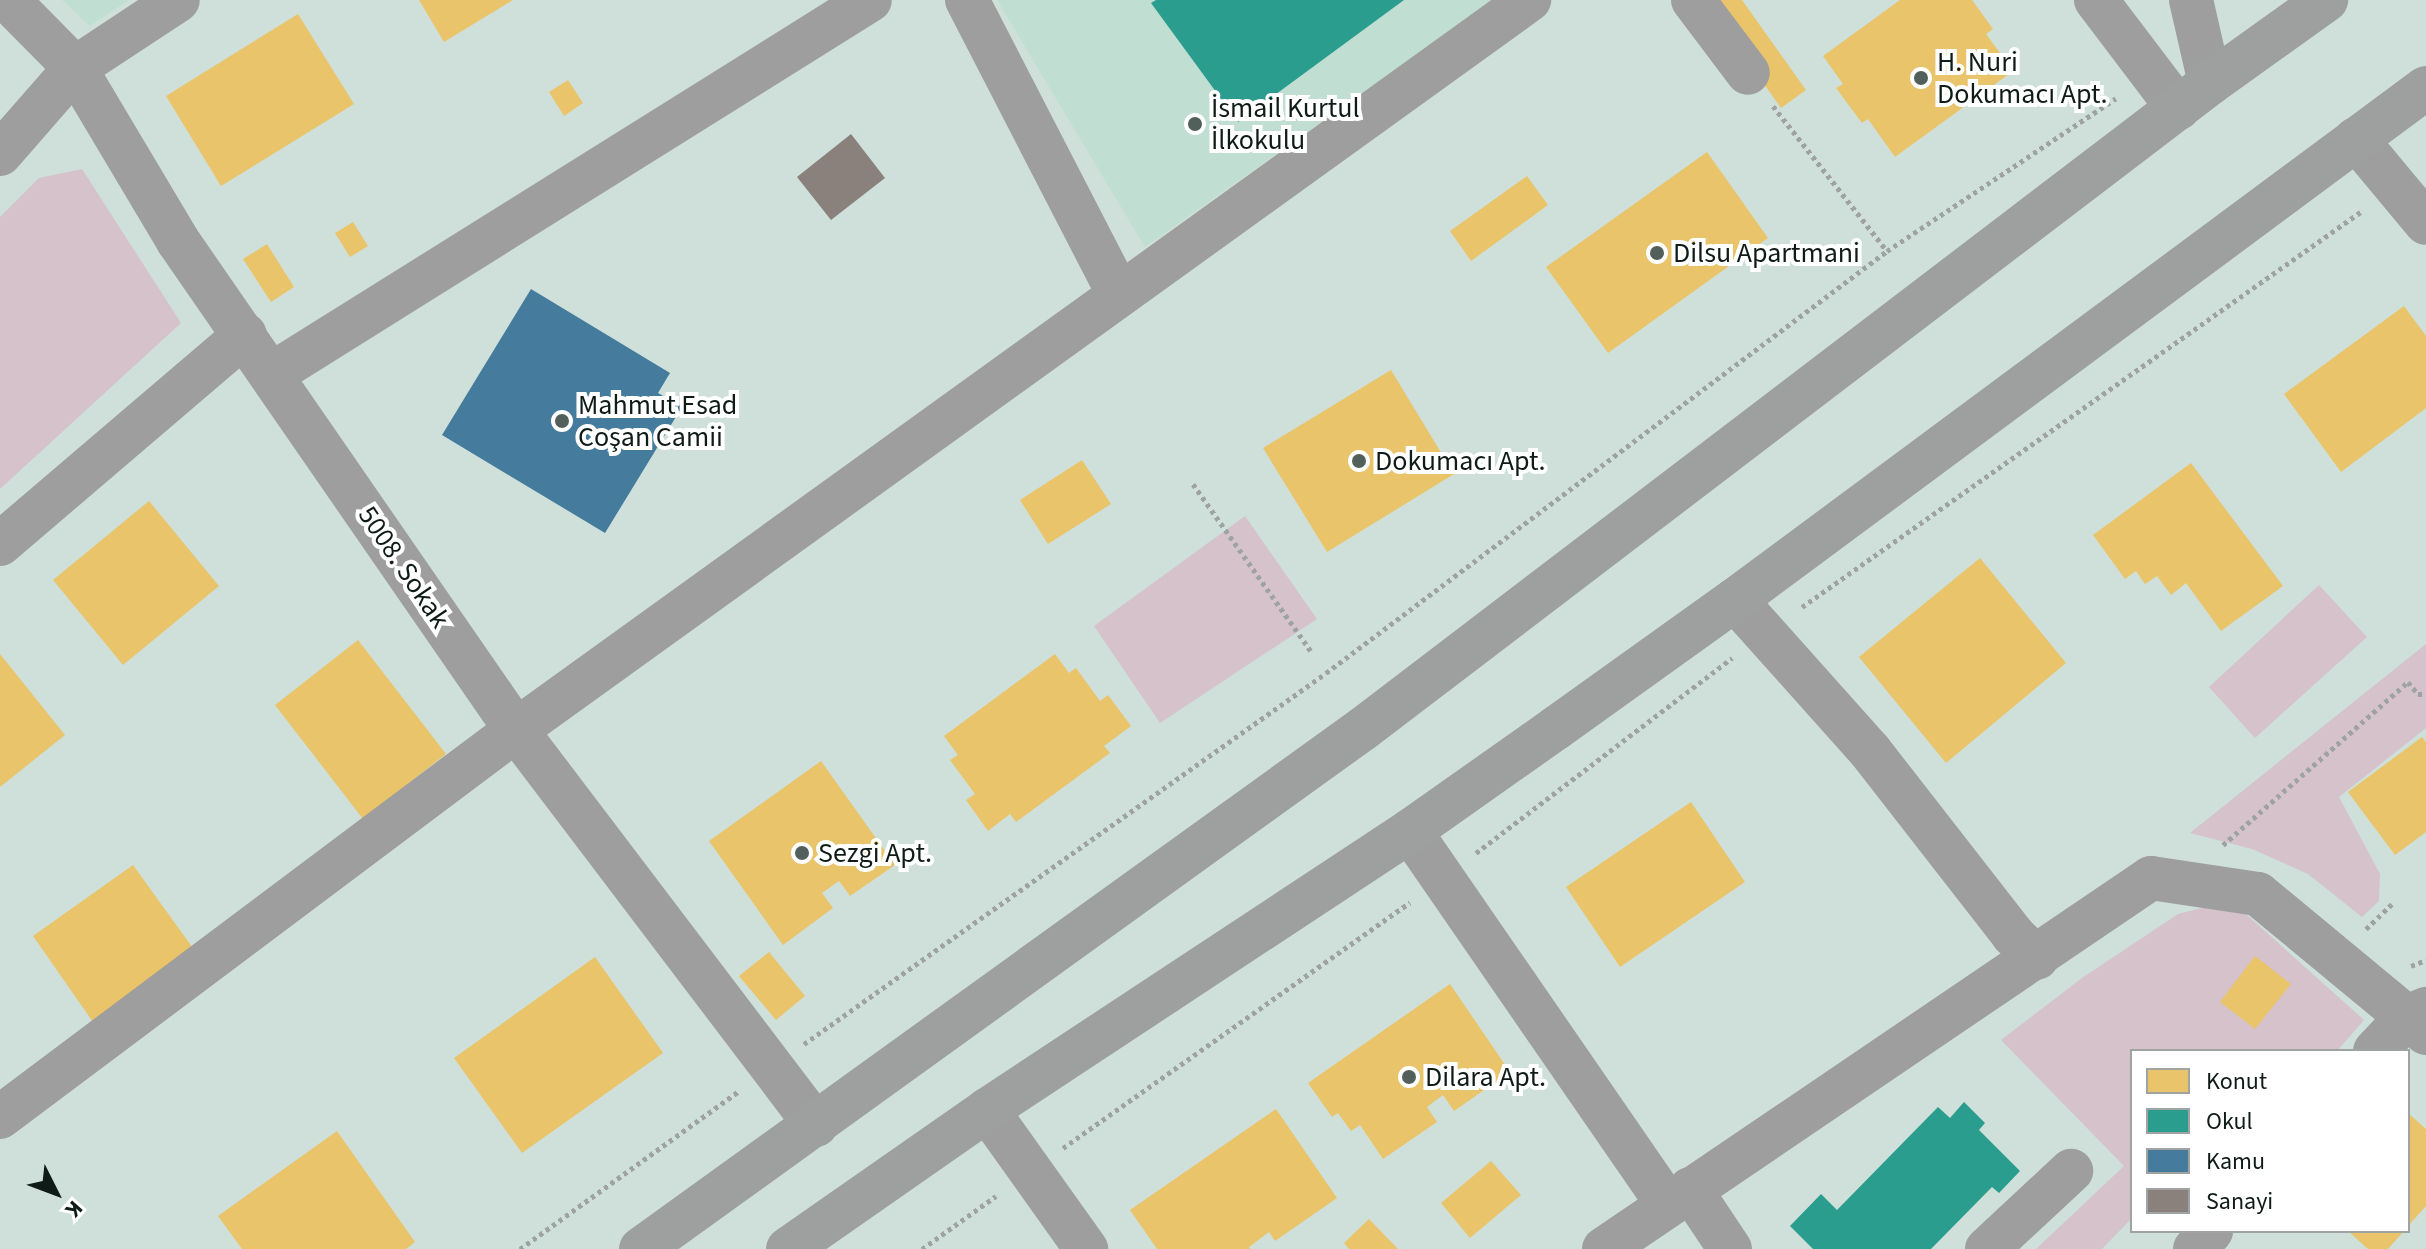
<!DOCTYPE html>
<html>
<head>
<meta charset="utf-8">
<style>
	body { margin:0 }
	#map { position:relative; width:2426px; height:1249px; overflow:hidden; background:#cee0d9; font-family:"Source Sans 3",sans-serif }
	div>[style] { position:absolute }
	.built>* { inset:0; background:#c0ded2 }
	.green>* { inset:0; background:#d5c2cb }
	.homes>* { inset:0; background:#e9c46a }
	.schools>* { inset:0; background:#2a9d8f }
	.public>* { inset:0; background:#457b9d }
	.industry>* { inset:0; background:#8a817c }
	.path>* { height:5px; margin-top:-2.5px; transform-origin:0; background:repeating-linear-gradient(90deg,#9ea3a1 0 4px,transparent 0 8px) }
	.minor>* { height:44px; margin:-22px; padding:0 22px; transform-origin:22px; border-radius:22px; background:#9f9e9e }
	.major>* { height:44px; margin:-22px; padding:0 22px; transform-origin:22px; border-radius:22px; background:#9ea0a0 }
	.dots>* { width:22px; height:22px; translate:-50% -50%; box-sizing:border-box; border:4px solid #fff; border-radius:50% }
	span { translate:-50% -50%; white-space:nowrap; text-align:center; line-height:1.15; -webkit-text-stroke:8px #fff; paint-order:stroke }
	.poi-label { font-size:28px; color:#0f1b17 }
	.left { translate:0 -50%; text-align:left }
	.street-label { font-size:28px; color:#0f1b17 }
	.legend { position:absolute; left:2130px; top:1049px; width:280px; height:184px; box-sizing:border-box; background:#fff; border:2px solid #9fa4a2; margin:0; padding:10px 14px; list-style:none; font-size:24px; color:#0f1b17 }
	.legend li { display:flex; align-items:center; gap:16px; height:40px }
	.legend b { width:40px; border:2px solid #9fa4a2 }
	.north { position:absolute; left:16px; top:1153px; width:80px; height:80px; -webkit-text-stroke:6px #fff; paint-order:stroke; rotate:132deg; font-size:22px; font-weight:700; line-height:32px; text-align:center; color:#0f1b17 }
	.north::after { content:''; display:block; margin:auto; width:28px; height:36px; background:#0f1b17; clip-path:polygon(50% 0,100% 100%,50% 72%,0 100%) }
</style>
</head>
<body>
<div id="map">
	<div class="built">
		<i style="clip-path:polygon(62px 0,129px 0,90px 26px)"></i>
		<i style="clip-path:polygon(997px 0,1494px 0,1145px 247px)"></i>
	</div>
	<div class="green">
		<i style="clip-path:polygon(82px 169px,181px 323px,0 489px,0 217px,39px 178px)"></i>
		<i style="clip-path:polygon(1245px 516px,1317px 619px,1160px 723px,1094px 626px)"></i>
		<i style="clip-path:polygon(2319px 585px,2367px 637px,2255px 738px,2209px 687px)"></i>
		<i style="clip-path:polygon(2426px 644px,2426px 728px,2339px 797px,2380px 874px,2379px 901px,2362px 917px,2308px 874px,2252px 849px,2190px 833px)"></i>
		<i style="clip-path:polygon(2210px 906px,2246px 914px,2364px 1020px,2337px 1051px,2132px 1051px,2132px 1218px,2102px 1249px,2036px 1249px,2124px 1166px,2001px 1040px,2082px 978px,2178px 914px)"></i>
	</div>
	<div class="homes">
		<i style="clip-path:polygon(419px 0,513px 0,444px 42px)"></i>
		<i style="clip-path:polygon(1704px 0,1742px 0,1806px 90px,1781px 108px)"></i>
		<i style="clip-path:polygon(1900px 0,1972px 0,1993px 29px,1986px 34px,2013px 71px,1895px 157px,1868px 119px,1862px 123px,1836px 88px,1843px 84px,1823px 56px)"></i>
		<i style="clip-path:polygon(298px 14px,354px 104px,221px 186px,166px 96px)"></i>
		<i style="clip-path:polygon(568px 80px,583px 103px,564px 116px,549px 92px)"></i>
		<i style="clip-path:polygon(1707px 152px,1768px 238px,1608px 353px,1546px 267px)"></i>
		<i style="clip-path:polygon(1527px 176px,1548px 205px,1471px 261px,1450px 231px)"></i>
		<i style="clip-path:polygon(353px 222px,368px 246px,350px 257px,335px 233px)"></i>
		<i style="clip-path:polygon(267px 244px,294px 287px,271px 302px,243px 259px)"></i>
		<i style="clip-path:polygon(2404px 306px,2426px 336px,2426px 408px,2341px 472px,2284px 394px)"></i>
		<i style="clip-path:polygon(1391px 370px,1454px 474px,1327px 552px,1263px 448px)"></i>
		<i style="clip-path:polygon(1082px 460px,1111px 504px,1048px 544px,1020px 500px)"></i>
		<i style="clip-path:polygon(2191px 463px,2283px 586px,2221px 631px,2186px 583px,2171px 595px,2157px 576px,2145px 584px,2136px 571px,2125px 579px,2093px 535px)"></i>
		<i style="clip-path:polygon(149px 501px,219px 586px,123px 665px,53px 580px)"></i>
		<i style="clip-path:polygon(1980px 558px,2066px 663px,1946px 763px,1859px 657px)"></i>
		<i style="clip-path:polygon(358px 640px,446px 754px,363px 819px,275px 705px)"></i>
		<i style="clip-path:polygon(0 654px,65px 735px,0 787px)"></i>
		<i style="clip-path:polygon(1055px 654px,1069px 673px,1076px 668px,1100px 701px,1108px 695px,1131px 726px,1104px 746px,1110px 753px,1016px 822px,1010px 814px,988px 831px,966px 800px,975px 794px,950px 760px,958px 755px,944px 736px)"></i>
		<i style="clip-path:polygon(2422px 737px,2426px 742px,2426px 832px,2395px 855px,2348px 792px)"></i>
		<i style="clip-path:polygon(821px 761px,895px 865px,850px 896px,839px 881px,822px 893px,833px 908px,783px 945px,709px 841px)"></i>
		<i style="clip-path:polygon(1691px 802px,1745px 882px,1620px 967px,1566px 887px)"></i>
		<i style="clip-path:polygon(133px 865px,195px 951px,93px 1022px,33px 936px)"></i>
		<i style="clip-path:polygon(769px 952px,805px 996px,776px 1020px,739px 976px)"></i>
		<i style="clip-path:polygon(2255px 956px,2291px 984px,2255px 1029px,2220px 1002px)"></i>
		<i style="clip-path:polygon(595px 957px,663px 1053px,522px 1153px,454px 1058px)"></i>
		<i style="clip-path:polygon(1450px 984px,1510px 1072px,1454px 1111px,1443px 1095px,1427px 1107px,1437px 1122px,1383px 1159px,1360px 1125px,1351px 1131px,1338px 1113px,1332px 1117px,1308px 1083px)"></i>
		<i style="clip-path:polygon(1276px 1109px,1337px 1198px,1275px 1241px,1269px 1232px,1249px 1247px,1250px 1249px,1157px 1249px,1130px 1210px)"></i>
		<i style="clip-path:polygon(2408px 1113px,2426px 1129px,2426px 1206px,2408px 1226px)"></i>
		<i style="clip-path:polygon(337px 1131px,415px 1242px,406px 1249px,242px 1249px,218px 1216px)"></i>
		<i style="clip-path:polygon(1491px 1161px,1521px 1195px,1470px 1238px,1441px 1203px)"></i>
		<i style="clip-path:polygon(1369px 1219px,1398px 1249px,1349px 1249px,1344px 1243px)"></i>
		<i style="clip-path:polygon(2348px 1231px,2404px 1231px,2388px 1249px,2368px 1249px)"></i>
	</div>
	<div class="schools">
		<i style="clip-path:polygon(1156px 0,1404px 0,1238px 122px,1151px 3px)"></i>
		<i style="clip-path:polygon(1964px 1102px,1985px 1123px,1979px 1130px,2020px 1171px,1999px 1193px,1992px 1187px,1931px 1249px,1813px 1249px,1790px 1226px,1821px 1194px,1837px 1210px,1938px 1107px,1950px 1118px)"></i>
	</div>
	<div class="public">
		<i style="clip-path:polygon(531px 289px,670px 373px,658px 393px,682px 407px,605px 533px,442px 435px)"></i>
	</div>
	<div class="industry">
		<i style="clip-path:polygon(851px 134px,885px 178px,831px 220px,797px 177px)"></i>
	</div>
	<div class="path">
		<i style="left:1773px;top:106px;width:184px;rotate:51.8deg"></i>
		<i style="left:1193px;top:484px;width:204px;rotate:54.8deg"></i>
		<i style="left:1802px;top:607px;width:686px;rotate:-35.27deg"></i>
		<i style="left:2223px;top:845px;width:247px;rotate:-41.4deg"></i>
		<i style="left:2408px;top:682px;width:16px;rotate:50deg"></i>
		<i style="left:2418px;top:694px;width:8px"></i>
		<i style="left:1476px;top:853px;width:322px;rotate:-37.3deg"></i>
		<i style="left:2366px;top:929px;width:36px;rotate:-44deg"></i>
		<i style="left:2411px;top:966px;width:16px;rotate:-22deg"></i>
		<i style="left:804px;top:1044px;width:640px;rotate:-35.4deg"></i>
		<i style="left:1326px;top:673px;width:702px;rotate:-36.95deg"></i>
		<i style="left:1887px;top:251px;width:275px;rotate:-33.7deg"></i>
		<i style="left:1063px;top:1148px;width:425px;rotate:-35.3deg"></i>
		<i style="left:520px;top:1249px;width:269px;rotate:-35.8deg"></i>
		<i style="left:922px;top:1249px;width:91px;rotate:-35.6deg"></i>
	</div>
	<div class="minor">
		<i style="left:8px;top:0;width:95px;rotate:45.4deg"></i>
		<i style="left:75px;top:68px;width:201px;rotate:59.2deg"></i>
		<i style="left:178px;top:241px;width:594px;rotate:55.35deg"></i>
		<i style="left:516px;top:730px;width:496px;rotate:52.8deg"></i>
		<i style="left:967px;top:0;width:331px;rotate:62.7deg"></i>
		<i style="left:1693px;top:0;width:91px;rotate:53deg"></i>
		<i style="left:2096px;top:0;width:136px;rotate:52.8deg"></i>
		<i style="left:2191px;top:0;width:85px;rotate:77.1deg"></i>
		<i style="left:2356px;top:139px;width:109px;rotate:50.2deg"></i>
		<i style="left:0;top:154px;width:114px;rotate:-48.9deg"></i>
		<i style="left:75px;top:68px;width:123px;rotate:-33.4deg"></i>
		<i style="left:272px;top:374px;width:705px;rotate:-32.02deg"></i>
		<i style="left:0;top:544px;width:322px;rotate:-40.5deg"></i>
		<i style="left:1735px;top:600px;width:203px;rotate:48.2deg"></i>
		<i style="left:1870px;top:751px;width:233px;rotate:52.1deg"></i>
		<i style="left:2013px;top:935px;width:33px;rotate:44deg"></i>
		<i style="left:1410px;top:831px;width:453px;rotate:55.4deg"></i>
		<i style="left:2375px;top:1051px;width:47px;rotate:-46.7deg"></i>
		<i style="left:2407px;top:1017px;width:21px;rotate:-23deg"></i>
		<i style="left:987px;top:1110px;width:171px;rotate:54.5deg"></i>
		<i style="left:0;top:1117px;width:645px;rotate:-36.87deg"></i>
		<i style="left:516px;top:730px;width:1249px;rotate:-35.78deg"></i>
		<i style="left:1690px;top:1189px;width:72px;rotate:56.3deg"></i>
		<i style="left:1604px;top:1249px;width:661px;rotate:-34.15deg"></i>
		<i style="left:2151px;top:878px;width:108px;rotate:8.5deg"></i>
		<i style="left:2258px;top:894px;width:218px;rotate:39.6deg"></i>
		<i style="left:1987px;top:1249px;width:115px;rotate:-42.9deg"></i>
		<i style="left:2195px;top:1249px;width:24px;rotate:-48deg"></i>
	</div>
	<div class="major">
		<i style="left:641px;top:1249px;width:891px;rotate:-35.78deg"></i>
		<i style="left:1364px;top:728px;width:1064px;rotate:-37.32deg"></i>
		<i style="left:2210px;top:83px;width:143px;rotate:-35.6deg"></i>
		<i style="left:788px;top:1249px;width:243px;rotate:-34.9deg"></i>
		<i style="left:987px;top:1110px;width:507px;rotate:-33.41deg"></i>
		<i style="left:1410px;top:831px;width:179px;rotate:-35.2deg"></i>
		<i style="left:1556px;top:728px;width:220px;rotate:-35.6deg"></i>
		<i style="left:1735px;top:600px;width:860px;rotate:-36.54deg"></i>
	</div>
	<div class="dots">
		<i style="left:1921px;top:78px;background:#52605b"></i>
		<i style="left:1195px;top:124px;background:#52605b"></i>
		<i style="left:1657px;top:253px;background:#52605b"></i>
		<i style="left:562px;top:421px;background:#52605b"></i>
		<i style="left:1359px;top:461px;background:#52605b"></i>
		<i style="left:802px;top:853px;background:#52605b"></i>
		<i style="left:1409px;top:1077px;background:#52605b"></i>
	</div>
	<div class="poi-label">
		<span class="left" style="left:1937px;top:78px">H. Nuri<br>Dokumacı Apt.</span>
		<span class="left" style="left:1211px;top:124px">İsmail Kurtul<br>İlkokulu</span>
		<span class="left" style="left:1673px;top:253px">Dilsu Apartmani</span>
		<span class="left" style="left:578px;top:421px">Mahmut Esad<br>Coşan Camii</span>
		<span class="left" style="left:1375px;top:461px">Dokumacı Apt.</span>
		<span class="left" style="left:818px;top:853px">Sezgi Apt.</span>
		<span class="left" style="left:1425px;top:1077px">Dilara Apt.</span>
	</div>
	<div class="street-label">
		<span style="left:404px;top:567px;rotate:56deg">5008. Sokak</span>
	</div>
	<ul class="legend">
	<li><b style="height:22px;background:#e9c46a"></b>Konut</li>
	<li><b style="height:22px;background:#2a9d8f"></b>Okul</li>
	<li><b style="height:22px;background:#457b9d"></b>Kamu</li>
	<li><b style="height:22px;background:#8a817c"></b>Sanayi</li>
	</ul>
	<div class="north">K</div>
</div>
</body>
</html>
